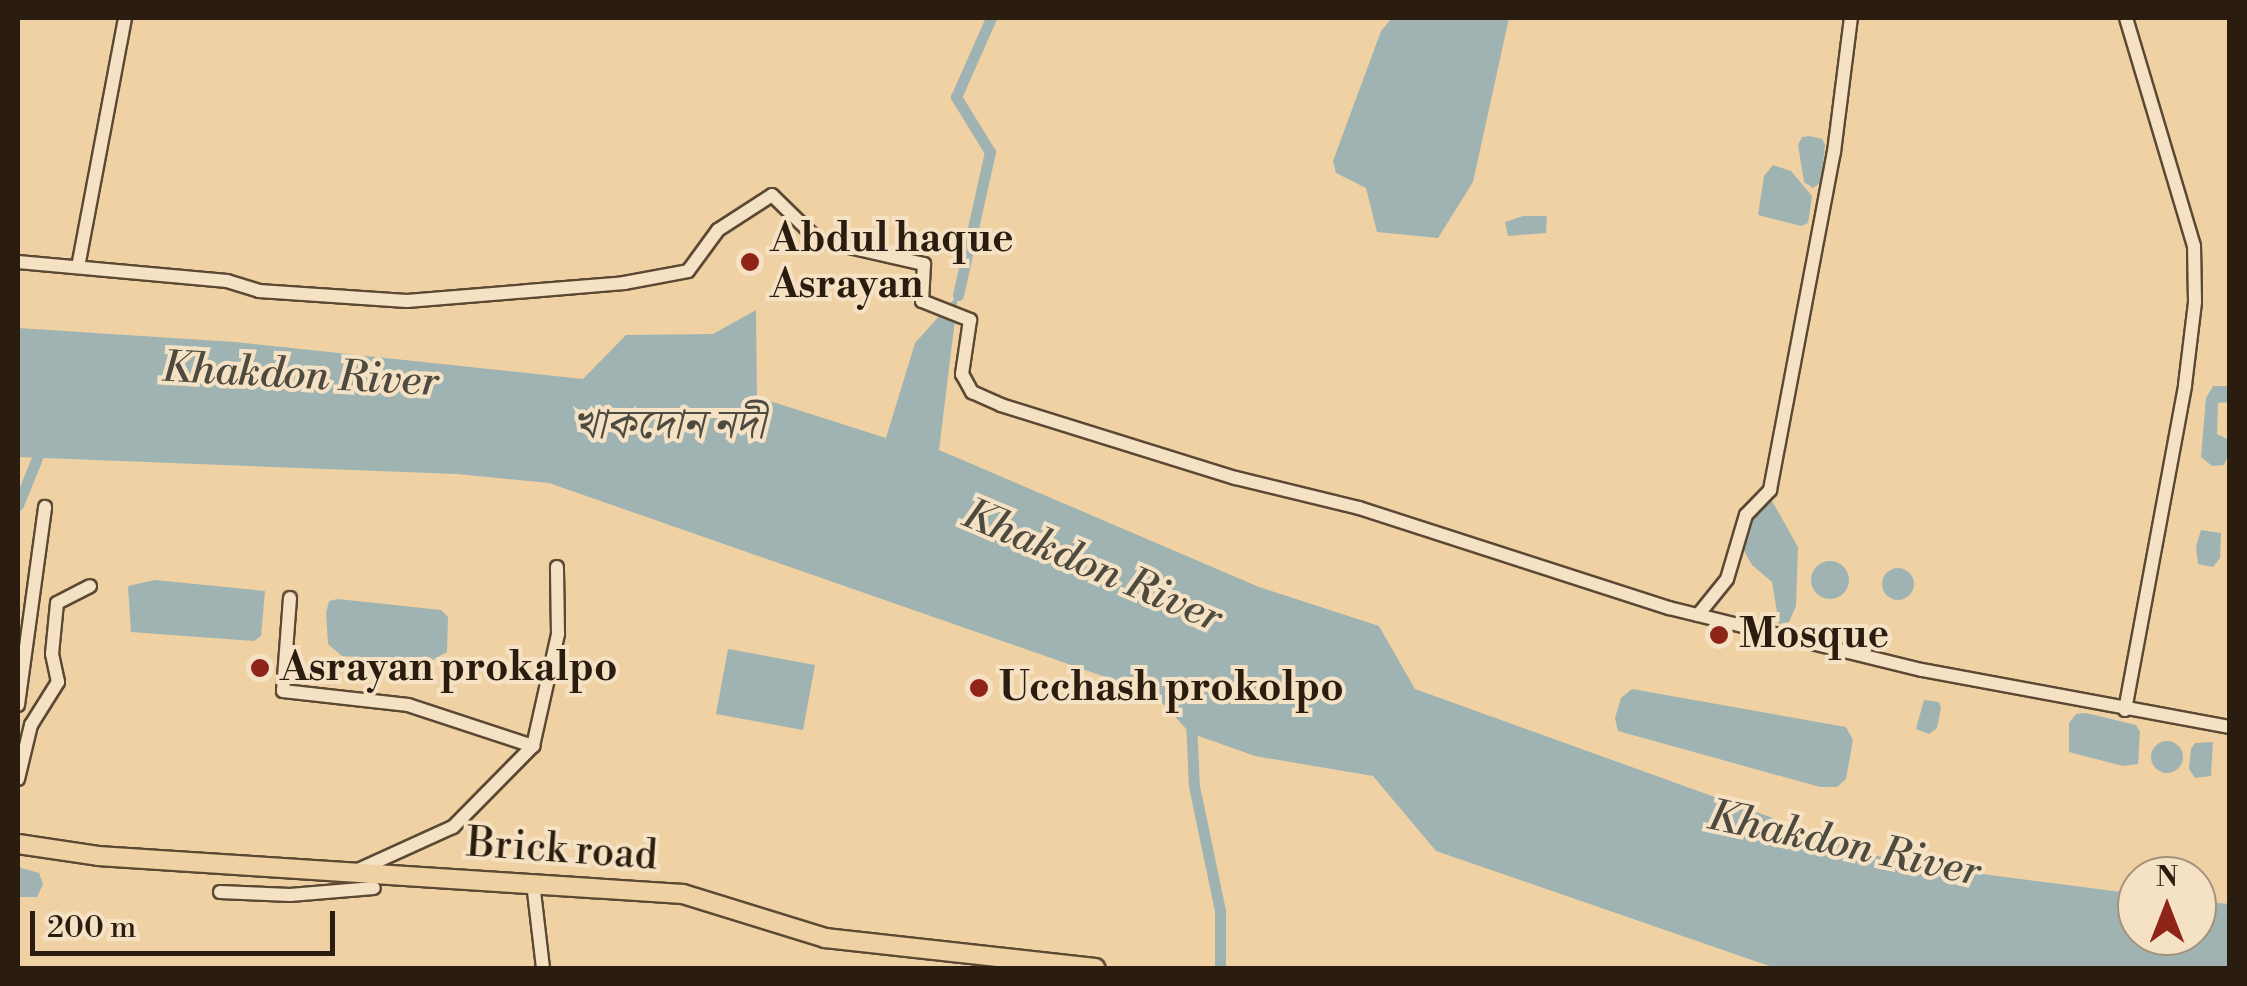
<!DOCTYPE html>
<html>
<head>
<meta charset="utf-8">
<style>
	body { margin:0 }
	#map { position:relative; width:2247px; height:986px; overflow:hidden; background:#efd1a4; font-family:"Libre Bodoni","Noto Serif Bengali",serif }
	div>[style] { position:absolute }
	.water>* { inset:0; background:#9fb4b2 }
	.round { border-radius:50% }
	.canal>* { height:11px; margin:-5.5px; padding:0 5.5px; transform-origin:5.5px; border-radius:5.5px; background:#9fb4b2 }
	.roads { filter:drop-shadow(2px 0 #5b4934) drop-shadow(-2px 0 #5b4934) drop-shadow(0 2px #5b4934) drop-shadow(0 -2px #5b4934) }
	.minor>* { height:12px; margin:-6px; padding:0 6px; transform-origin:6px; border-radius:6px; background:#f5e1c4 }
	.major>* { height:18px; margin:-9px; padding:0 9px; transform-origin:9px; border-radius:9px; background:#efd1a4 }
	.dots>* { width:28px; height:28px; translate:-50% -50%; box-sizing:border-box; border:5px solid #f5e1c4; border-radius:50% }
	span { translate:-50% -50%; white-space:nowrap; text-align:center; line-height:1.15; -webkit-text-stroke:8px #f5e1c4; paint-order:stroke }
	.poi-label { font-size:40px; color:#2a1c0f; font-weight:700 }
	.left { translate:0 -50%; text-align:left }
	.street-label { font-size:40px; color:#2a1c0f }
	.water-label { font-size:42px; color:#4d4a40; font-style:italic }
	.frame { position:absolute; inset:0; border:20px solid #2a1c0f; pointer-events:none }
	.north { position:absolute; left:2117px; top:856px; width:100px; height:100px; box-sizing:border-box; background:#f5e1c4; border:2px solid #a4927c; border-radius:50%; rotate:0deg; font-size:28px; font-weight:700; line-height:40px; text-align:center; color:#2a1c0f }
	.north::after { content:''; display:block; margin:auto; width:35px; height:45px; background:#8f2418; clip-path:polygon(50% 0,100% 100%,50% 72%,0 100%) }
	.scale { position:absolute; left:30px; top:911px; width:305px; height:45px; box-sizing:border-box; border:5px solid #2a1c0f; border-top:0; padding-left:12px; font-size:30px; line-height:35px; white-space:nowrap; color:#2a1c0f; -webkit-text-stroke:8px #f5e1c4; paint-order:stroke }
</style>
</head>
<body>
<div id="map">
	<div class="water">
		<i style="clip-path:polygon(1392px 18px,1509px 18px,1473px 182px,1438px 238px,1377px 232px,1366px 188px,1336px 173px,1333px 161px,1381px 31px)"></i>
		<i style="clip-path:polygon(1810px 136px,1822px 139px,1825px 145px,1821px 182px,1813px 188px,1804px 182px,1798px 145px,1802px 137px)"></i>
		<i style="clip-path:polygon(1773px 165px,1791px 171px,1812px 196px,1808px 223px,1801px 226px,1758px 215px,1764px 176px)"></i>
		<i style="clip-path:polygon(1523px 216px,1547px 216px,1546px 233px,1508px 236px,1505px 222px)"></i>
		<i style="clip-path:polygon(958px 295px,939px 450px,1259px 587px,1379px 626px,1415px 689px,1898px 863px,2137px 894px,2137px 936px,2197px 936px,2197px 901px,2229px 904px,2229px 968px,1775px 968px,1436px 851px,1373px 776px,1255px 756px,1190px 733px,1154px 694px,549px 483px,457px 474px,18px 457px,18px 328px,235px 342px,583px 379px,626px 335px,713px 334px,756px 310px,757px 397px,886px 438px,915px 343px)"></i>
		<i style="clip-path:polygon(2213px 386px,2229px 386px,2229px 402px,2218px 403px,2217px 434px,2229px 440px,2230px 451px,2224px 465px,2212px 466px,2201px 457px,2206px 398px)"></i>
		<i style="clip-path:polygon(1772px 501px,1798px 547px,1796px 606px,1789px 622px,1779px 624px,1772px 582px,1752px 565px,1744px 551px,1744px 540px,1758px 508px)"></i>
		<i style="clip-path:polygon(2201px 530px,2221px 533px,2220px 558px,2213px 567px,2198px 564px,2196px 546px)"></i>
		<i class="round" style="left:1811px;top:561px;width:38px;height:38px"></i>
		<i class="round" style="left:1882px;top:568px;width:32px;height:32px"></i>
		<i style="clip-path:polygon(155px 580px,265px 591px,261px 636px,254px 641px,131px 632px,128px 586px)"></i>
		<i style="clip-path:polygon(338px 599px,441px 610px,448px 617px,447px 652px,429px 662px,342px 656px,328px 644px,326px 613px,329px 601px)"></i>
		<i style="clip-path:polygon(728px 649px,815px 665px,803px 730px,716px 714px)"></i>
		<i style="clip-path:polygon(1632px 689px,1846px 727px,1853px 740px,1846px 779px,1837px 787px,1820px 787px,1618px 731px,1615px 718px,1621px 698px)"></i>
		<i style="clip-path:polygon(1924px 700px,1939px 702px,1941px 708px,1937px 728px,1929px 734px,1916px 729px)"></i>
		<i style="clip-path:polygon(2086px 713px,2136px 725px,2140px 732px,2138px 764px,2123px 766px,2069px 752px,2069px 723px,2076px 714px)"></i>
		<i class="round" style="left:2151px;top:741px;width:32px;height:32px"></i>
		<i style="clip-path:polygon(2213px 742px,2211px 776px,2195px 778px,2189px 769px,2191px 749px,2195px 743px)"></i>
		<i style="clip-path:polygon(18px 867px,39px 873px,43px 884px,37px 897px,18px 897px)"></i>
	</div>
	<div class="canal">
		<i style="left:958px;top:295px;width:147px;rotate:-77.4deg"></i>
		<i style="left:990px;top:152px;width:65px;rotate:-121.7deg"></i>
		<i style="left:956px;top:97px;width:86px;rotate:-66.1deg"></i>
		<i style="left:18px;top:505px;width:51px;rotate:-68deg"></i>
		<i style="left:1191px;top:721px;width:65px;rotate:87.4deg"></i>
		<i style="left:1194px;top:786px;width:127px;rotate:78.2deg"></i>
		<i style="left:1220px;top:910px;width:58px;rotate:90deg"></i>
	</div>
	<div class="roads">
		<div class="minor">
			<i style="left:18px;top:262px;width:210px;rotate:5.2deg"></i>
			<i style="left:227px;top:281px;width:34px;rotate:17deg"></i>
			<i style="left:259px;top:291px;width:148px;rotate:3.9deg"></i>
			<i style="left:407px;top:301px;width:218px;rotate:-4.7deg"></i>
			<i style="left:624px;top:283px;width:65px;rotate:-10.6deg"></i>
			<i style="left:688px;top:271px;width:51px;rotate:-53.8deg"></i>
			<i style="left:718px;top:230px;width:64px;rotate:-32.9deg"></i>
			<i style="left:772px;top:195px;width:64px;rotate:44.4deg"></i>
			<i style="left:818px;top:240px;width:109px;rotate:12.8deg"></i>
			<i style="left:924px;top:264px;width:37px;rotate:93deg"></i>
			<i style="left:922px;top:301px;width:52px;rotate:21.6deg"></i>
			<i style="left:970px;top:320px;width:55px;rotate:98.4deg"></i>
			<i style="left:962px;top:374px;width:21px;rotate:61deg"></i>
			<i style="left:972px;top:392px;width:32px;rotate:24deg"></i>
			<i style="left:1001px;top:405px;width:246px;rotate:17.3deg"></i>
			<i style="left:1236px;top:478px;width:127px;rotate:13.7deg"></i>
			<i style="left:1359px;top:508px;width:326px;rotate:17.9deg"></i>
			<i style="left:1669px;top:608px;width:260px;rotate:13.8deg"></i>
			<i style="left:1922px;top:670px;width:313px;rotate:10.5deg"></i>
			<i style="left:78px;top:267px;width:253px;rotate:-79.3deg"></i>
			<i style="left:290px;top:598px;width:93px;rotate:94.3deg"></i>
			<i style="left:283px;top:691px;width:126px;rotate:6.4deg"></i>
			<i style="left:408px;top:705px;width:132px;rotate:18.2deg"></i>
			<i style="left:1698px;top:615px;width:46px;rotate:-51.1deg"></i>
			<i style="left:1727px;top:579px;width:67px;rotate:-73.5deg"></i>
			<i style="left:1746px;top:515px;width:35px;rotate:-46deg"></i>
			<i style="left:1770px;top:490px;width:344px;rotate:-79.3deg"></i>
			<i style="left:1834px;top:152px;width:135px;rotate:-82.8deg"></i>
			<i style="left:18px;top:705px;width:200px;rotate:-82.2deg"></i>
			<i style="left:2125px;top:710px;width:330px;rotate:-79.5deg"></i>
			<i style="left:2185px;top:385px;width:84px;rotate:-83.1deg"></i>
			<i style="left:2195px;top:302px;width:56px;rotate:-91deg"></i>
			<i style="left:2194px;top:246px;width:238px;rotate:-106.6deg"></i>
			<i style="left:18px;top:779px;width:56px;rotate:-76.5deg"></i>
			<i style="left:31px;top:725px;width:51px;rotate:-57.9deg"></i>
			<i style="left:58px;top:682px;width:29px;rotate:-102deg"></i>
			<i style="left:52px;top:654px;width:51px;rotate:-84.4deg"></i>
			<i style="left:57px;top:603px;width:37px;rotate:-27deg"></i>
			<i style="left:358px;top:870px;width:104px;rotate:-24.4deg"></i>
			<i style="left:453px;top:827px;width:114px;rotate:-45.4deg"></i>
			<i style="left:533px;top:746px;width:115px;rotate:-77.4deg"></i>
			<i style="left:558px;top:634px;width:67px;rotate:-90.9deg"></i>
			<i style="left:533px;top:883px;width:86px;rotate:83.3deg"></i>
			<i style="left:220px;top:892px;width:70px;rotate:2.5deg"></i>
			<i style="left:290px;top:895px;width:84px;rotate:-4.8deg"></i>
		</div>
		<div class="major">
			<i style="left:18px;top:844px;width:81px;rotate:8.5deg"></i>
			<i style="left:98px;top:856px;width:586px;rotate:3.72deg"></i>
			<i style="left:683px;top:894px;width:149px;rotate:17.2deg"></i>
			<i style="left:825px;top:938px;width:272px;rotate:6.3deg"></i>
		</div>
	</div>
	<div class="dots">
		<i style="left:750px;top:262px;background:#8f2418"></i>
		<i style="left:1719px;top:635px;background:#8f2418"></i>
		<i style="left:260px;top:668px;background:#8f2418"></i>
		<i style="left:979px;top:688px;background:#8f2418"></i>
	</div>
	<div class="poi-label">
		<span class="left" style="left:770px;top:262px">Abdul haque<br>Asrayan</span>
		<span class="left" style="left:1739px;top:635px">Mosque</span>
		<span class="left" style="left:280px;top:668px">Asrayan prokalpo</span>
		<span class="left" style="left:999px;top:688px">Ucchash prokolpo</span>
	</div>
	<div class="street-label">
		<span style="left:562px;top:850px;rotate:4deg">Brick road</span>
	</div>
	<div class="water-label">
		<span style="left:300px;top:376px;rotate:3deg">Khakdon River</span>
		<span style="left:668px;top:426px">খাকদোন নদী</span>
		<span style="left:1092px;top:567px;rotate:23deg">Khakdon River</span>
		<span style="left:1844px;top:845px;rotate:12deg">Khakdon River</span>
	</div>
	<div class="frame"></div>
	<div class="north">N</div>
	<div class="scale">200 m</div>
</div>
</body>
</html>
